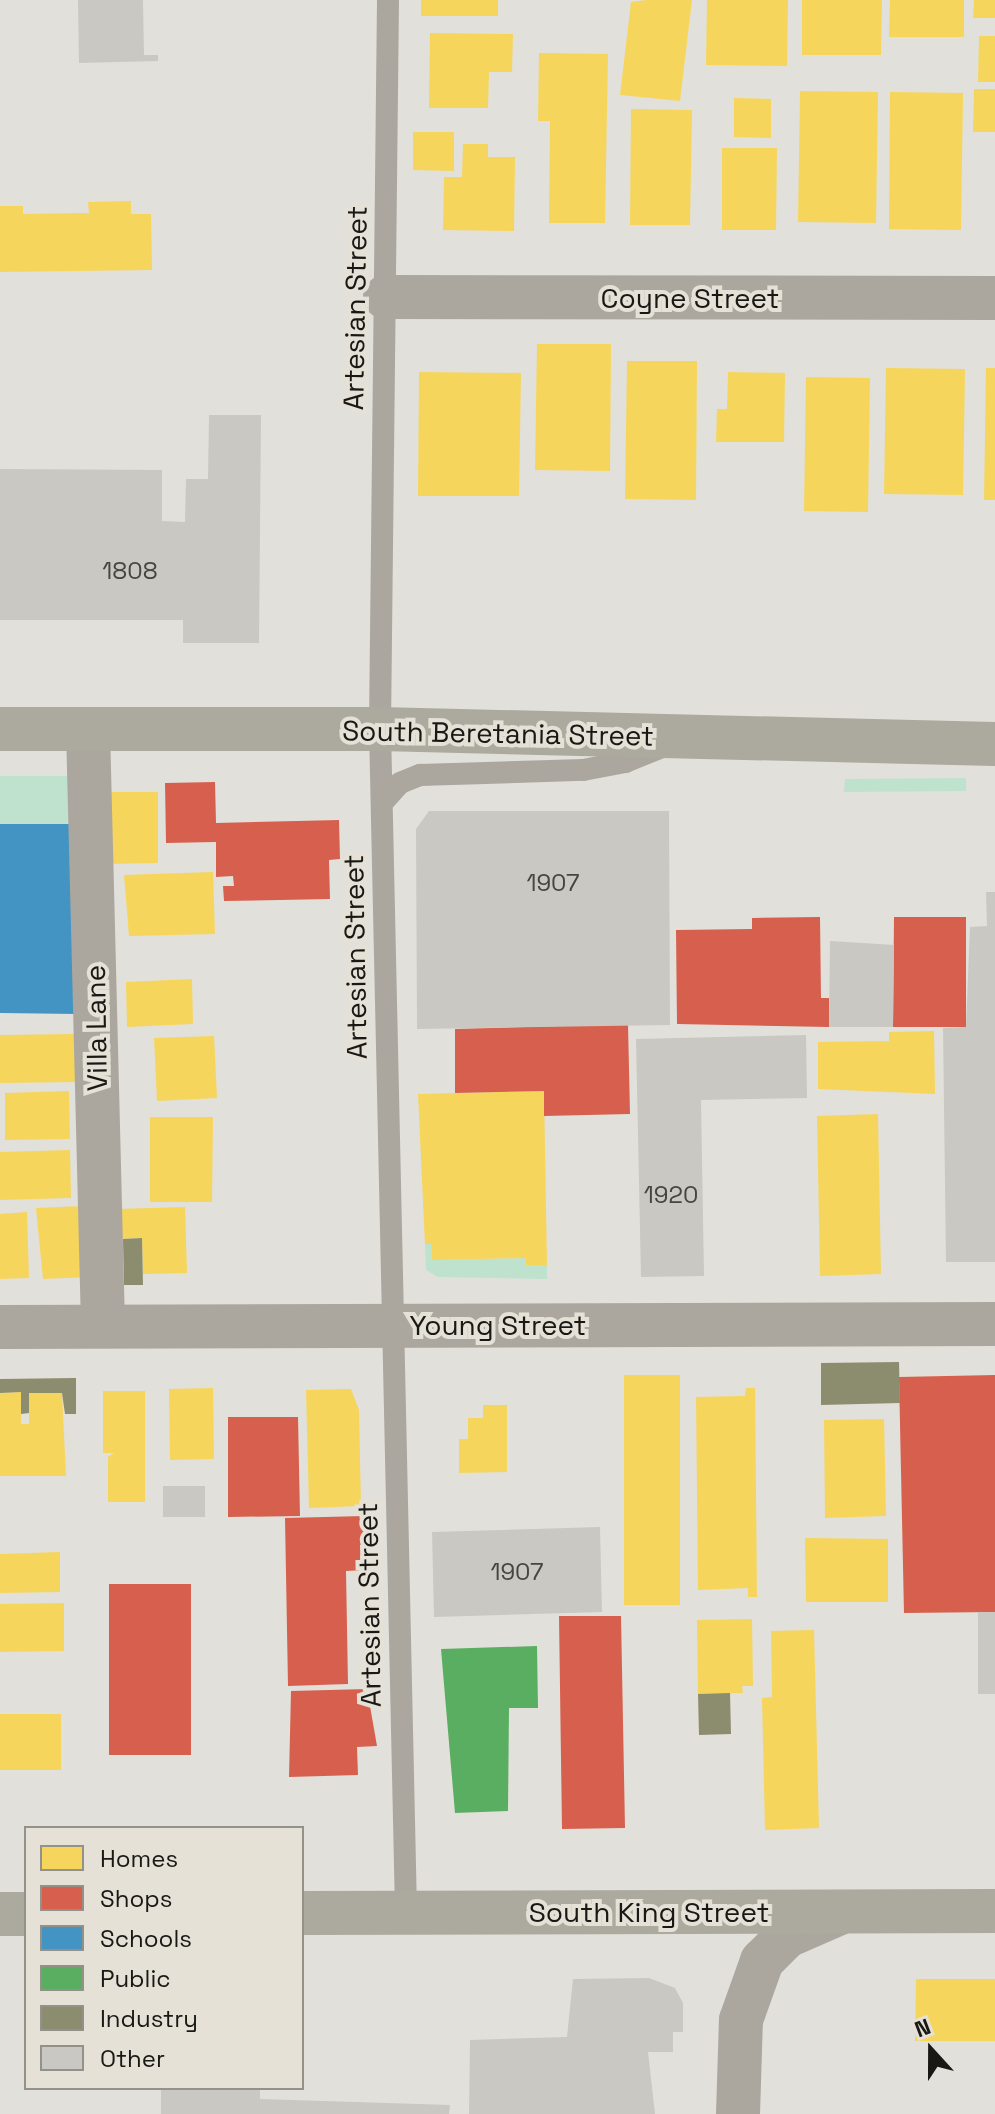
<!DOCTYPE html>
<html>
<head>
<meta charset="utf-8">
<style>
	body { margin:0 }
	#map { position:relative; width:995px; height:2114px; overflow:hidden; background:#e2e0da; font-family:"Space Grotesk",sans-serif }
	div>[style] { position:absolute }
	.green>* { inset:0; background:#bee2ce }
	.homes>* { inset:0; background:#f6d55c }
	.shops>* { inset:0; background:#d6604d }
	.schools>* { inset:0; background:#4393c3 }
	.public>* { inset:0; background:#5aae61 }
	.industry>* { inset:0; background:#8c8c6e }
	.building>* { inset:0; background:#c9c8c3 }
	.service>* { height:22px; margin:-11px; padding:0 11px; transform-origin:11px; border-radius:11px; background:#aba79e }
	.minor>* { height:44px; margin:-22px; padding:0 22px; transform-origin:22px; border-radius:22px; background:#aba79e }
	.primary>* { height:44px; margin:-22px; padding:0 22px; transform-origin:22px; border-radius:22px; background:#aca99e }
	span { translate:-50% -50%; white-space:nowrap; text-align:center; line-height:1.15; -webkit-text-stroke:8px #e5e1d7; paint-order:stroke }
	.number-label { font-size:24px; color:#464542 }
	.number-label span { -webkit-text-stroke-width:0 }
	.street-label { font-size:28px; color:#191815 }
	.legend { position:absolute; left:24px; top:1826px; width:280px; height:264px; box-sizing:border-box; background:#e5e1d7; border:2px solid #939189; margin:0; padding:10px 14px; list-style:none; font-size:24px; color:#191815 }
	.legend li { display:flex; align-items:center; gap:16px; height:40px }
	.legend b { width:40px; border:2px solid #939189 }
	.north { position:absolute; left:891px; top:2010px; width:80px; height:80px; -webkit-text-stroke:6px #e5e1d7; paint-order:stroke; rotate:339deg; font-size:22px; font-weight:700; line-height:32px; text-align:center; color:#191815 }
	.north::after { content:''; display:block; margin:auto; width:28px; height:36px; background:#191815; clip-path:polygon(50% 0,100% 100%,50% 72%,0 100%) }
</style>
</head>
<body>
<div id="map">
	<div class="green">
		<i style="clip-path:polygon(0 776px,77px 776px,77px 824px,0 824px)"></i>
		<i style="clip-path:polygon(966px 778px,966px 791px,844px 792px,845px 779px)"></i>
		<i style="clip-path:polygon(425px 1244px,431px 1244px,432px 1260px,526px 1258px,526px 1265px,547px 1265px,547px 1279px,438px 1277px,426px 1270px)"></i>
	</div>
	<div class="homes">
		<i style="clip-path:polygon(421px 0,498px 0,498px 16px,421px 16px)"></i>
		<i style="clip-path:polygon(647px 0,692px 0,680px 101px,620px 95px,631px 2px)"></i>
		<i style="clip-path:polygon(707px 0,788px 0,787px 66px,706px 65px)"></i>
		<i style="clip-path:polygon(802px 0,882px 0,881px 55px,802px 55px)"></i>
		<i style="clip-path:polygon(890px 0,964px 0,964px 37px,889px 37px)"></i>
		<i style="clip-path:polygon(974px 0,995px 0,995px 18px,973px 18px)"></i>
		<i style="clip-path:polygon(430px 33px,513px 34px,512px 72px,489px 72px,488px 108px,429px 108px)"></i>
		<i style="clip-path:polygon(979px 36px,995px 36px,995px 82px,978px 82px)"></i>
		<i style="clip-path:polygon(539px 53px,608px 54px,605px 223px,549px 223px,550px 121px,538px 121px)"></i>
		<i style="clip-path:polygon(974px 89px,995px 89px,995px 132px,973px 132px)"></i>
		<i style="clip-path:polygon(800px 91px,878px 92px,876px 223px,798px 222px)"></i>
		<i style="clip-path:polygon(890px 92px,963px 93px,961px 230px,889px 229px)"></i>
		<i style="clip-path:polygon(734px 98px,771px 99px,771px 138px,734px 137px)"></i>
		<i style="clip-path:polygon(631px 109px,692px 110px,690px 225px,630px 225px)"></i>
		<i style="clip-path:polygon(413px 132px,454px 132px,454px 171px,413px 170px)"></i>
		<i style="clip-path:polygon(463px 144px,488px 144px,488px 157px,515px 157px,514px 231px,443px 230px,444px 177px,462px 177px)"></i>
		<i style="clip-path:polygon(722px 148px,777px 148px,776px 230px,722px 230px)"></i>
		<i style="clip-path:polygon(131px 201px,131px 214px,151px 214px,152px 270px,0 272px,0 206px,23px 206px,23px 214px,89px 213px,88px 202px)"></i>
		<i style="clip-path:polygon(537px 344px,611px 344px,610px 471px,535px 470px)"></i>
		<i style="clip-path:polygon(627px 361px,697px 361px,696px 500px,625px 499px)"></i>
		<i style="clip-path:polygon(886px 368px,965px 369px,963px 495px,884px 494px)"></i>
		<i style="clip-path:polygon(986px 368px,995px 368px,995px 500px,984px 500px)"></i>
		<i style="clip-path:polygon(419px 372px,521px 373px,519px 496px,418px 496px)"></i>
		<i style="clip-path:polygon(728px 372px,785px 373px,784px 442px,716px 442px,717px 409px,727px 409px)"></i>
		<i style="clip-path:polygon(806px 377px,870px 378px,868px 512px,804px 511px)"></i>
		<i style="clip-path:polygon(104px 792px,158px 792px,158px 863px,104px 864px)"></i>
		<i style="clip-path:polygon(213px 872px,215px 934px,129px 936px,124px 875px)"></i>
		<i style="clip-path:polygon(192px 979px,193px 1024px,127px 1027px,126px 982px)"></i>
		<i style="clip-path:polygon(934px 1031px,935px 1094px,818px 1089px,818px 1042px,889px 1041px,889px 1032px)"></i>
		<i style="clip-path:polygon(75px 1034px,75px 1082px,0 1083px,0 1035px)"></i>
		<i style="clip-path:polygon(214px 1036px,217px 1098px,157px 1101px,154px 1038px)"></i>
		<i style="clip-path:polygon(69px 1091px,70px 1139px,5px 1140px,5px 1093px)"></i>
		<i style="clip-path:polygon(544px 1091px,547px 1265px,526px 1265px,526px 1258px,432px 1260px,431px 1244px,425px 1244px,418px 1094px)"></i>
		<i style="clip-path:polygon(878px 1114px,881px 1274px,820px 1276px,817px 1116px)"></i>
		<i style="clip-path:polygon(150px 1117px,213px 1117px,212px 1202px,150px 1202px)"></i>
		<i style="clip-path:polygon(70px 1150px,71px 1198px,0 1200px,0 1152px)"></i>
		<i style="clip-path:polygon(82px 1206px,89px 1277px,43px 1279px,36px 1208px)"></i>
		<i style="clip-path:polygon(185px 1207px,187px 1273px,143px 1274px,142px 1238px,123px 1239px,116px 1209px)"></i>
		<i style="clip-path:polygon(27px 1212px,29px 1278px,0 1279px,0 1214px)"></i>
		<i style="clip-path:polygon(624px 1375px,680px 1375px,680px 1605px,624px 1605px)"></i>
		<i style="clip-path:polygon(213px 1388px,214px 1459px,170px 1460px,169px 1389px)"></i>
		<i style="clip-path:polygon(746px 1388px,755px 1388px,757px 1597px,748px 1597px,748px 1588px,698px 1590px,696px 1397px,745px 1396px)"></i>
		<i style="clip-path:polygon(351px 1389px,359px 1410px,361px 1506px,309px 1508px,306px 1390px)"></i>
		<i style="clip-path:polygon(103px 1391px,145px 1391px,145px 1502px,108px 1502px,108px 1457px,114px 1453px,103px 1453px)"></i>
		<i style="clip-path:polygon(21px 1392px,21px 1424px,29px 1424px,29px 1393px,62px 1393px,66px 1476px,0 1476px,0 1393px)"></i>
		<i style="clip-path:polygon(483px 1405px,507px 1405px,507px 1472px,459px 1473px,459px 1439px,468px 1439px,468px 1418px,483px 1418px)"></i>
		<i style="clip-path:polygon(884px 1419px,886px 1516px,825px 1518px,824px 1420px)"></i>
		<i style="clip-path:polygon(805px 1538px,888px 1539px,888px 1602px,806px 1602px)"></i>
		<i style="clip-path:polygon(60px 1552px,60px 1592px,0 1593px,0 1554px)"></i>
		<i style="clip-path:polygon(64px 1603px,64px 1651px,0 1652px,0 1604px)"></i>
		<i style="clip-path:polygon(752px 1619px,753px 1686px,742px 1686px,743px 1693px,698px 1694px,697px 1620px)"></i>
		<i style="clip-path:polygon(814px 1630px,819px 1828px,765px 1830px,762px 1698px,772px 1697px,771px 1631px)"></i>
		<i style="clip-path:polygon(0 1714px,61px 1714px,61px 1770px,0 1770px)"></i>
		<i style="clip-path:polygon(916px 1979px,995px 1979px,995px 2041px,915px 2041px)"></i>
	</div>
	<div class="shops">
		<i style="clip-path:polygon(215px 782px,216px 823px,339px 820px,340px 859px,329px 860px,330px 899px,224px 901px,223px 886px,234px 886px,233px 876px,216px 877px,216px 842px,166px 843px,165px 783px)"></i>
		<i style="clip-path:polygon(437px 837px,669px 837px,669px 989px,436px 989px)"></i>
		<i style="clip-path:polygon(820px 917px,821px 998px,829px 998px,829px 1027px,677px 1024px,676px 930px,752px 929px,752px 918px)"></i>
		<i style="clip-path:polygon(894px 917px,966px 917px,966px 1027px,893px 1027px)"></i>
		<i style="clip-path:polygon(628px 1024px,630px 1114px,544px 1116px,544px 1091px,455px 1093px,455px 1029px)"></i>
		<i style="clip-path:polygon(995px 1375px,995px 1612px,904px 1613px,899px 1377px)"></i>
		<i style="clip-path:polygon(228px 1417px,298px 1417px,300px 1516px,228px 1517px)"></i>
		<i style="clip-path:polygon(364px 1516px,365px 1570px,346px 1571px,348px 1684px,288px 1686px,285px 1518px)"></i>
		<i style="clip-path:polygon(109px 1584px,191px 1584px,191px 1755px,109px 1755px)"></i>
		<i style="clip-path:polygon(559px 1616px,621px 1616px,625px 1828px,562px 1829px)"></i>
		<i style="clip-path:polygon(367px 1689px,377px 1746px,357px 1747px,358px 1775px,289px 1777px,291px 1691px)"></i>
	</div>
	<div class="schools">
		<i style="clip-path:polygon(0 824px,77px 824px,77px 1014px,0 1013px)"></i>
	</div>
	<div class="public">
		<i style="clip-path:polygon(537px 1646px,538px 1708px,509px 1708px,508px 1811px,455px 1813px,441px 1649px)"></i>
	</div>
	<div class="industry">
		<i style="clip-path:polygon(142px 1238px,143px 1285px,124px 1285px,123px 1239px)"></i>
		<i style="clip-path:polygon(899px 1362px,900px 1403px,821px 1405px,821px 1363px)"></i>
		<i style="clip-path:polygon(76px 1378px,76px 1414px,65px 1414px,62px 1393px,29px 1393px,29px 1413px,21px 1414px,21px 1392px,0 1393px,0 1379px)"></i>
		<i style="clip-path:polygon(730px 1693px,731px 1734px,699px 1735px,698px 1694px)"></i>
	</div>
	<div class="building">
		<i style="clip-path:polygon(78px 0,143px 0,144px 55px,158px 55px,158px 61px,79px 63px)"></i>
		<i style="clip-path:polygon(209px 415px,261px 415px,259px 643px,183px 643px,183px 620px,0 620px,0 469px,162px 470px,162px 521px,185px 522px,186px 479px,208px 479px)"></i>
		<i style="clip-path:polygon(429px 811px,669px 811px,670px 1025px,417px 1029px,416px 829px)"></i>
		<i style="clip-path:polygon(986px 892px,995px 892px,995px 1262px,946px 1262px,943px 1028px,966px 1027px,970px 927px,987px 926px)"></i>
		<i style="clip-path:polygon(830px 941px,894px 945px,893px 1027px,829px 1027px)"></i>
		<i style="clip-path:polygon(806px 1035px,807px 1098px,701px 1100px,704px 1276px,641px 1277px,636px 1039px)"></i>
		<i style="clip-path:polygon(163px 1486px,205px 1486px,205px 1517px,163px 1517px)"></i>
		<i style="clip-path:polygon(600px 1527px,602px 1612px,434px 1617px,432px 1532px)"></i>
		<i style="clip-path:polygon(978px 1612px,995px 1612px,995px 1694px,978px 1694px)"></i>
		<i style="clip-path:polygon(649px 1978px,675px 1988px,683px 2003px,683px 2032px,673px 2032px,673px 2052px,648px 2052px,655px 2114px,469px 2114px,470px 2040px,567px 2037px,573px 1979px)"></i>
		<i style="clip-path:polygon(161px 2088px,260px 2088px,260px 2099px,450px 2105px,449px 2114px,161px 2114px)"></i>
	</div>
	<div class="service">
		<i style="left:388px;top:0;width:729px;rotate:90.63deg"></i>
		<i style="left:380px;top:729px;width:1184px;rotate:88.74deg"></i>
		<i style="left:383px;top:802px;width:25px;rotate:-48deg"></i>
		<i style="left:400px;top:783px;width:22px;rotate:-22deg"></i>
		<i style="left:420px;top:775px;width:163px;rotate:-1.8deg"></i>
		<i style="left:583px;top:770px;width:43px;rotate:-10.8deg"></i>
		<i style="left:625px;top:762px;width:40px;rotate:-22deg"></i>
	</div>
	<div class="minor">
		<i style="left:385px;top:297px;width:610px;rotate:0.09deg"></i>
		<i style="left:88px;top:729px;width:597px;rotate:88.56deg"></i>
		<i style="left:0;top:1327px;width:995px;rotate:-0.17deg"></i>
		<i style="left:738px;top:2114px;width:94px;rotate:-88.2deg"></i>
		<i style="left:741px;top:2020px;width:63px;rotate:-70.4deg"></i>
		<i style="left:762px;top:1961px;width:35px;rotate:-45deg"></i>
		<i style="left:787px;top:1936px;width:60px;rotate:-23.6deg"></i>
	</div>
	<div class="primary">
		<i style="left:0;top:729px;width:380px"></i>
		<i style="left:380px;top:729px;width:615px;rotate:1.4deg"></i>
		<i style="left:302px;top:1913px;width:693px;rotate:-0.17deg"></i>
		<i style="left:0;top:1914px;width:26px"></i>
	</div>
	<div class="number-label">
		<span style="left:130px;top:571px">1808</span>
		<span style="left:553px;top:883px">1907</span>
		<span style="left:671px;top:1195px">1920</span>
		<span style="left:517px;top:1572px">1907</span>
	</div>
	<div class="street-label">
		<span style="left:690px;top:298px">Coyne Street</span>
		<span style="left:355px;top:308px;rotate:-89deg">Artesian Street</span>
		<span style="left:498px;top:733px;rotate:1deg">South Beretania Street</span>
		<span style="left:355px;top:957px;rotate:-91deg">Artesian Street</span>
		<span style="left:96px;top:1028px;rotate:-91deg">Villa Lane</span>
		<span style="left:498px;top:1325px">Young Street</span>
		<span style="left:369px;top:1605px;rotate:-91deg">Artesian Street</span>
		<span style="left:649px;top:1912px">South King Street</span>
	</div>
	<ul class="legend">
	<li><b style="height:22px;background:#f6d55c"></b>Homes</li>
	<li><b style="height:22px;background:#d6604d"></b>Shops</li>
	<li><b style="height:22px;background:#4393c3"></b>Schools</li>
	<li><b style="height:22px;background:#5aae61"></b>Public</li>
	<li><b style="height:22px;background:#8c8c6e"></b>Industry</li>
	<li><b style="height:22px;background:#c9c8c3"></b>Other</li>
	</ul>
	<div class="north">N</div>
</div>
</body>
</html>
